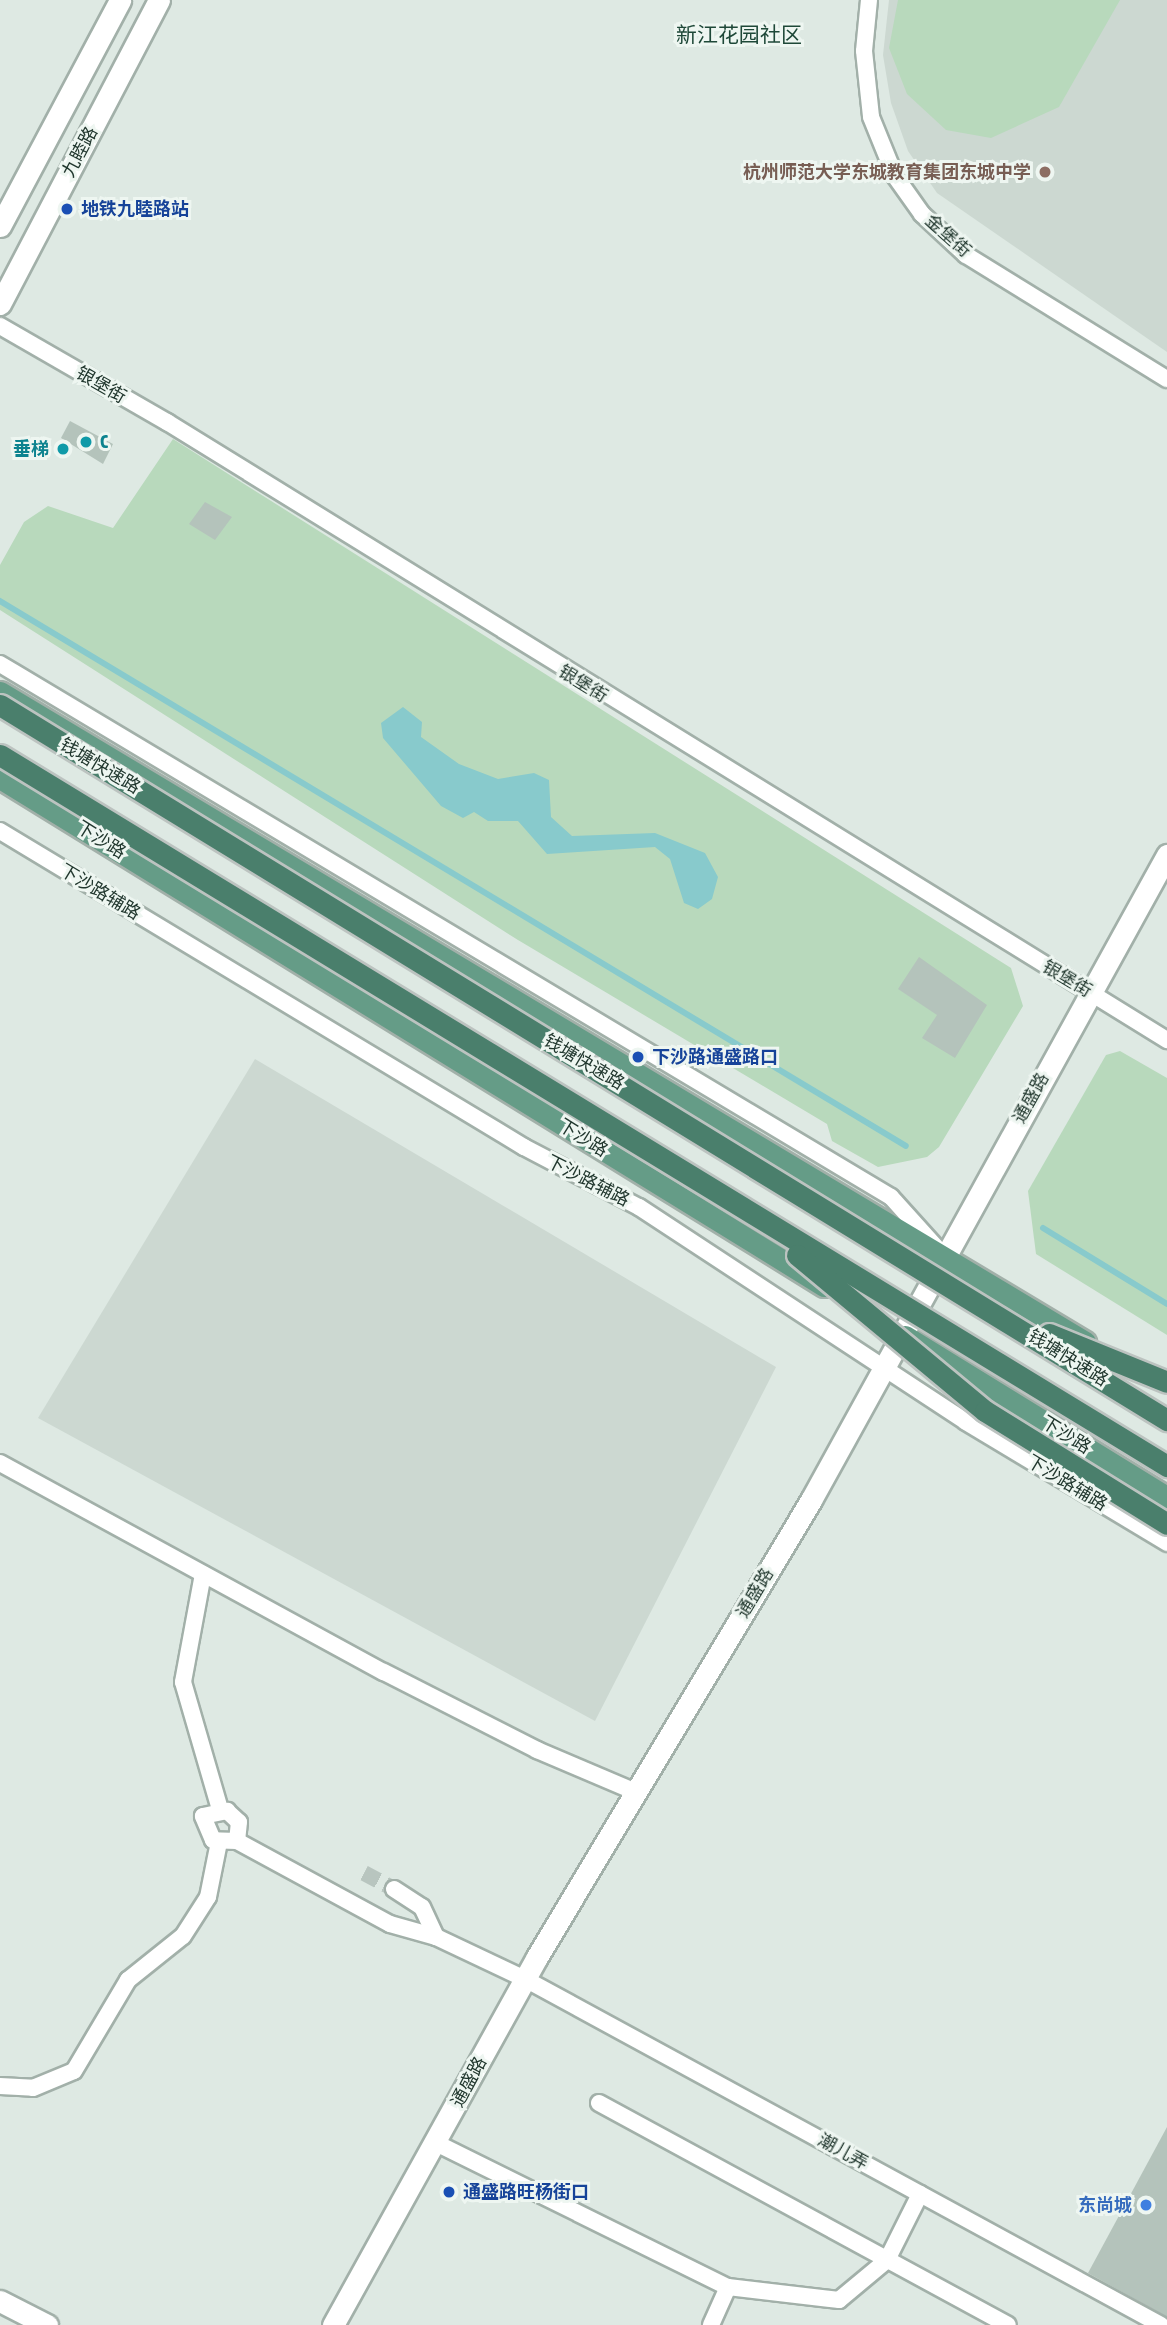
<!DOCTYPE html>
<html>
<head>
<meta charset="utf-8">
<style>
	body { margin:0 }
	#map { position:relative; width:1167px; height:2325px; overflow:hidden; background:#dee9e3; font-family:"Asap Condensed","Noto Sans SC",sans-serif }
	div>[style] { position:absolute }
	.built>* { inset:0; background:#ccd8d1 }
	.green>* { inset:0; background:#b8d9bc }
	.water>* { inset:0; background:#88cacc }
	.stream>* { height:6px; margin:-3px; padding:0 3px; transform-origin:3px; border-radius:3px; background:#88cacc }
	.building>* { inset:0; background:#b4c3bb }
	.minor-tunnel>* { height:16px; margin-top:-8px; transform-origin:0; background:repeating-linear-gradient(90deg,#b8c5bf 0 16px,transparent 0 24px) }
	.roads { filter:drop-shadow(2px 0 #a2b0a9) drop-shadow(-2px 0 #a2b0a9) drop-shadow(0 2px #a2b0a9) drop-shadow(0 -2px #a2b0a9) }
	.minor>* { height:16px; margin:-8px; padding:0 8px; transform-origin:8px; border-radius:8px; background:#fff }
	.tertiary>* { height:21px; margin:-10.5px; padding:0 10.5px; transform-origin:10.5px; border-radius:10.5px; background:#fff }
	.primary>* { height:21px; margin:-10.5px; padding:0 10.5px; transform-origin:10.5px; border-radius:10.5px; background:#659c87 }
	.bridges { filter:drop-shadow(2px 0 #bcc3c0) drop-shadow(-2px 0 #bcc3c0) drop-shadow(0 2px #bcc3c0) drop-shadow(0 -2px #bcc3c0) }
	.trunk-bridge>* { height:21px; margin:-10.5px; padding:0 10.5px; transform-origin:10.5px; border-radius:10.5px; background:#4a7f6c }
	.dots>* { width:19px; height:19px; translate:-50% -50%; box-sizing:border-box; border:4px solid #eef6f1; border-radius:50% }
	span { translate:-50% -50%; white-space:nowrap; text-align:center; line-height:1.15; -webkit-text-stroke:6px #eef6f1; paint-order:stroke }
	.street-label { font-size:18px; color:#21372e }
	.education-label { font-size:18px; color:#785e54; font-weight:700 }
	.right { translate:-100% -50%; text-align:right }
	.transit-label { font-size:18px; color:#164399; font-weight:700 }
	.left { translate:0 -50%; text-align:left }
	.culture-label { font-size:18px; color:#0d838f; font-weight:700 }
	.shop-label { font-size:18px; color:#366cbe; font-weight:700 }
	.quarter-label { font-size:21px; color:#1e4838 }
</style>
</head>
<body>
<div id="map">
	<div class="built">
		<i style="clip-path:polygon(889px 0,1167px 0,1167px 352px,937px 193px,908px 151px,891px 103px,883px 55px)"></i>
		<i style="clip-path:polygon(255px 1059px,776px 1367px,595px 1721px,38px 1418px)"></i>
	</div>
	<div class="green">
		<i style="clip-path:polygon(898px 0,1120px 0,1059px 107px,991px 138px,946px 130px,907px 94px,889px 48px)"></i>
		<i style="clip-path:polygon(173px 439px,1011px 968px,1023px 1006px,939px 1147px,927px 1157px,878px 1167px,832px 1141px,827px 1124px,518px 940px,0 610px,0 565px,24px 522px,48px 506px,113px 528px)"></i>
		<i style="clip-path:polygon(1120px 1051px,1167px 1078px,1167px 1335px,1036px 1254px,1028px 1191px,1106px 1055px)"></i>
	</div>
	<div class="water">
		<i style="clip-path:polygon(403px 707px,422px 722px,421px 737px,459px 764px,498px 779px,534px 773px,549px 780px,551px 817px,572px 836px,655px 833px,705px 853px,718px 877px,712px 899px,698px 909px,684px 903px,670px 859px,655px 847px,547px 854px,518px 821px,488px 821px,474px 812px,463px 818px,441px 806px,383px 738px,381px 723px)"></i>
	</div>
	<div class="stream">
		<i style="left:0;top:601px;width:1057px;rotate:31.03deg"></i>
		<i style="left:1043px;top:1228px;width:145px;rotate:31.5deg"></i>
	</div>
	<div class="building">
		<i style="clip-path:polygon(70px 421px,113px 444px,103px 464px,61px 438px)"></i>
		<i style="clip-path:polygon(205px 502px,232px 517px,215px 540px,189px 524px)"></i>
		<i style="clip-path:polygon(919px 957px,987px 1005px,955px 1058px,922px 1038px,937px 1015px,898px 989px)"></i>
		<i style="clip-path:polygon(1167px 2127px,1167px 2317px,1088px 2273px)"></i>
	</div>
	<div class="minor-tunnel">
		<i style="left:364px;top:1873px;width:34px;rotate:28deg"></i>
	</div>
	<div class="roads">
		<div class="minor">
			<i style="left:869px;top:0;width:51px;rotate:95.6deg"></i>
			<i style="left:864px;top:51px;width:66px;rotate:83.9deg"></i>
			<i style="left:871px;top:117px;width:64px;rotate:67.9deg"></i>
			<i style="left:895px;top:176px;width:47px;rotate:54.6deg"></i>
			<i style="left:922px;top:214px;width:60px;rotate:43deg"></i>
			<i style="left:966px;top:255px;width:236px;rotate:31.7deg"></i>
			<i style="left:0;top:326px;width:193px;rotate:29.9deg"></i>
			<i style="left:167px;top:422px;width:1176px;rotate:31.72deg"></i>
			<i style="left:0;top:664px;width:1038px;rotate:30.89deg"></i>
			<i style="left:891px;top:1197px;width:69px;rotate:48deg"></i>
			<i style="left:0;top:831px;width:612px;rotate:31.09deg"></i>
			<i style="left:524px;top:1147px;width:130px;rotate:27.6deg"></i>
			<i style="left:639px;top:1207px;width:391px;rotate:33.3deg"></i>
			<i style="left:966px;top:1422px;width:235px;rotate:31deg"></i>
			<i style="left:0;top:1463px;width:437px;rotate:28.6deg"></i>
			<i style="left:384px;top:1672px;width:172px;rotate:27deg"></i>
			<i style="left:537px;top:1750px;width:108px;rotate:23deg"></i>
			<i style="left:203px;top:1574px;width:110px;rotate:100.5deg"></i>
			<i style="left:183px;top:1682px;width:132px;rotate:73.8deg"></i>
			<i style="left:237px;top:1841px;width:24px;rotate:-178deg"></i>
			<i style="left:213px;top:1840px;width:26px;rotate:-113deg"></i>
			<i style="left:203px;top:1816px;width:25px;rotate:-12deg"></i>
			<i style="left:227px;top:1811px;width:16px;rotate:43deg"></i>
			<i style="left:239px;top:1822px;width:19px;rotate:96deg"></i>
			<i style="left:237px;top:1841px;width:174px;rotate:28.5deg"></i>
			<i style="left:390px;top:1924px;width:48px;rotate:15.8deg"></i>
			<i style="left:394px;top:1889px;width:33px;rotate:33deg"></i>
			<i style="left:422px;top:1907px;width:33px;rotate:65deg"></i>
			<i style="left:436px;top:1937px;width:98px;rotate:25.3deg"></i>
			<i style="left:525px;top:1979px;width:724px;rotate:28.55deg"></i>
			<i style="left:0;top:2086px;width:33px;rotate:3deg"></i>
			<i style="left:33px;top:2088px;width:44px;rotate:-22.5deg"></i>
			<i style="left:74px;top:2071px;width:106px;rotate:-59.3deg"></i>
			<i style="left:128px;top:1980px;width:70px;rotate:-38.7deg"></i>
			<i style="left:183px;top:1936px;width:46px;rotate:-57.3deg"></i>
			<i style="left:208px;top:1897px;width:56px;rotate:-78.7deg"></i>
			<i style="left:599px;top:2103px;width:465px;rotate:28.5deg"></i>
			<i style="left:436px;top:2143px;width:326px;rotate:26.3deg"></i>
			<i style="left:728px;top:2287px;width:42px;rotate:114.1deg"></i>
			<i style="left:728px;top:2287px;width:112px;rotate:6.7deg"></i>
			<i style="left:839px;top:2300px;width:62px;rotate:-39.8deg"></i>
			<i style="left:887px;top:2260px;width:74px;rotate:-63.4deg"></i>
		</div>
		<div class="tertiary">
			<i style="left:0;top:226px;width:256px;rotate:-62deg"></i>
			<i style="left:0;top:304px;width:343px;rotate:-62.4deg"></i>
			<i style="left:0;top:2301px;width:53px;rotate:27.1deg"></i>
			<i style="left:333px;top:2325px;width:421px;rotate:-61deg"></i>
			<i style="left:537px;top:1957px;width:533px;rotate:-59.05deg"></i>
			<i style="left:811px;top:1500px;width:737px;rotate:-61.1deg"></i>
		</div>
		<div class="primary">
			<i style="left:0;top:692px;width:1265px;rotate:30.92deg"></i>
			<i style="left:0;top:778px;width:968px;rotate:31.65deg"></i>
			<i style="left:905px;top:1336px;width:308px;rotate:31.6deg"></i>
		</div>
	</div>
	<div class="bridges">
		<div class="trunk-bridge">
			<i style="left:0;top:705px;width:1369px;rotate:31.5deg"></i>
			<i style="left:0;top:755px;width:1367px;rotate:31.35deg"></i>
			<i style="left:797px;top:1255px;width:244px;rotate:39.7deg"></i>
			<i style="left:985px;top:1411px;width:214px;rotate:31.8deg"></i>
			<i style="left:1049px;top:1334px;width:127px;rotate:22.1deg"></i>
		</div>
	</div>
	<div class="dots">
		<i style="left:1045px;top:172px;background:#8d6e63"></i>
		<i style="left:67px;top:209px;background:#1a4fb4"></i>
		<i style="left:86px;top:442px;background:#0f9aa8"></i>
		<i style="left:63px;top:449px;background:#0f9aa8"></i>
		<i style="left:638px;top:1057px;background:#1a4fb4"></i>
		<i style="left:449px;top:2192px;background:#1a4fb4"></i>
		<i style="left:1146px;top:2205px;background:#3f7fe0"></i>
	</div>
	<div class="street-label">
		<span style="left:80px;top:152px;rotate:-62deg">九睦路</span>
		<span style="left:948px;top:236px;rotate:42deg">金堡街</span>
		<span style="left:101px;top:385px;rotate:30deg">银堡街</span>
		<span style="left:583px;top:684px;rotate:32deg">银堡街</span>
		<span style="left:100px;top:766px;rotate:31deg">钱塘快速路</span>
		<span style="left:101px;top:840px;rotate:32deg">下沙路</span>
		<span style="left:100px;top:892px;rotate:31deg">下沙路辅路</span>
		<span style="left:1067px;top:979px;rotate:31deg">银堡街</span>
		<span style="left:584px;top:1062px;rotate:31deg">钱塘快速路</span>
		<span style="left:1031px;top:1098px;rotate:-61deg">通盛路</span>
		<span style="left:583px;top:1138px;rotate:32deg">下沙路</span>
		<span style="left:588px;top:1181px;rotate:27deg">下沙路辅路</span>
		<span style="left:1068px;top:1358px;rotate:32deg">钱塘快速路</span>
		<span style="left:1066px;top:1435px;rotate:32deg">下沙路</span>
		<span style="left:1067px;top:1483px;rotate:31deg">下沙路辅路</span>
		<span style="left:755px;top:1593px;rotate:-59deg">通盛路</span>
		<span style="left:469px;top:2082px;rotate:-62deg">通盛路</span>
		<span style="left:843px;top:2152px;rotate:29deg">潮儿弄</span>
	</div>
	<div class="education-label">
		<span class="right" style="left:1031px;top:172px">杭州师范大学东城教育集团东城中学</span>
	</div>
	<div class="transit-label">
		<span class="left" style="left:81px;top:209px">地铁九睦路站</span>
		<span class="left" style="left:652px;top:1057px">下沙路通盛路口</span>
		<span class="left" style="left:463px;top:2192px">通盛路旺杨街口</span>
	</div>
	<div class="culture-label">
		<span class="left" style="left:100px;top:442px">C</span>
		<span class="right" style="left:49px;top:449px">垂梯</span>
	</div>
	<div class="shop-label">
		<span class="right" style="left:1132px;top:2205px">东尚城</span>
	</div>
	<div class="quarter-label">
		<span style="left:739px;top:34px">新江花园社区</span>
	</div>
</div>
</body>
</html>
